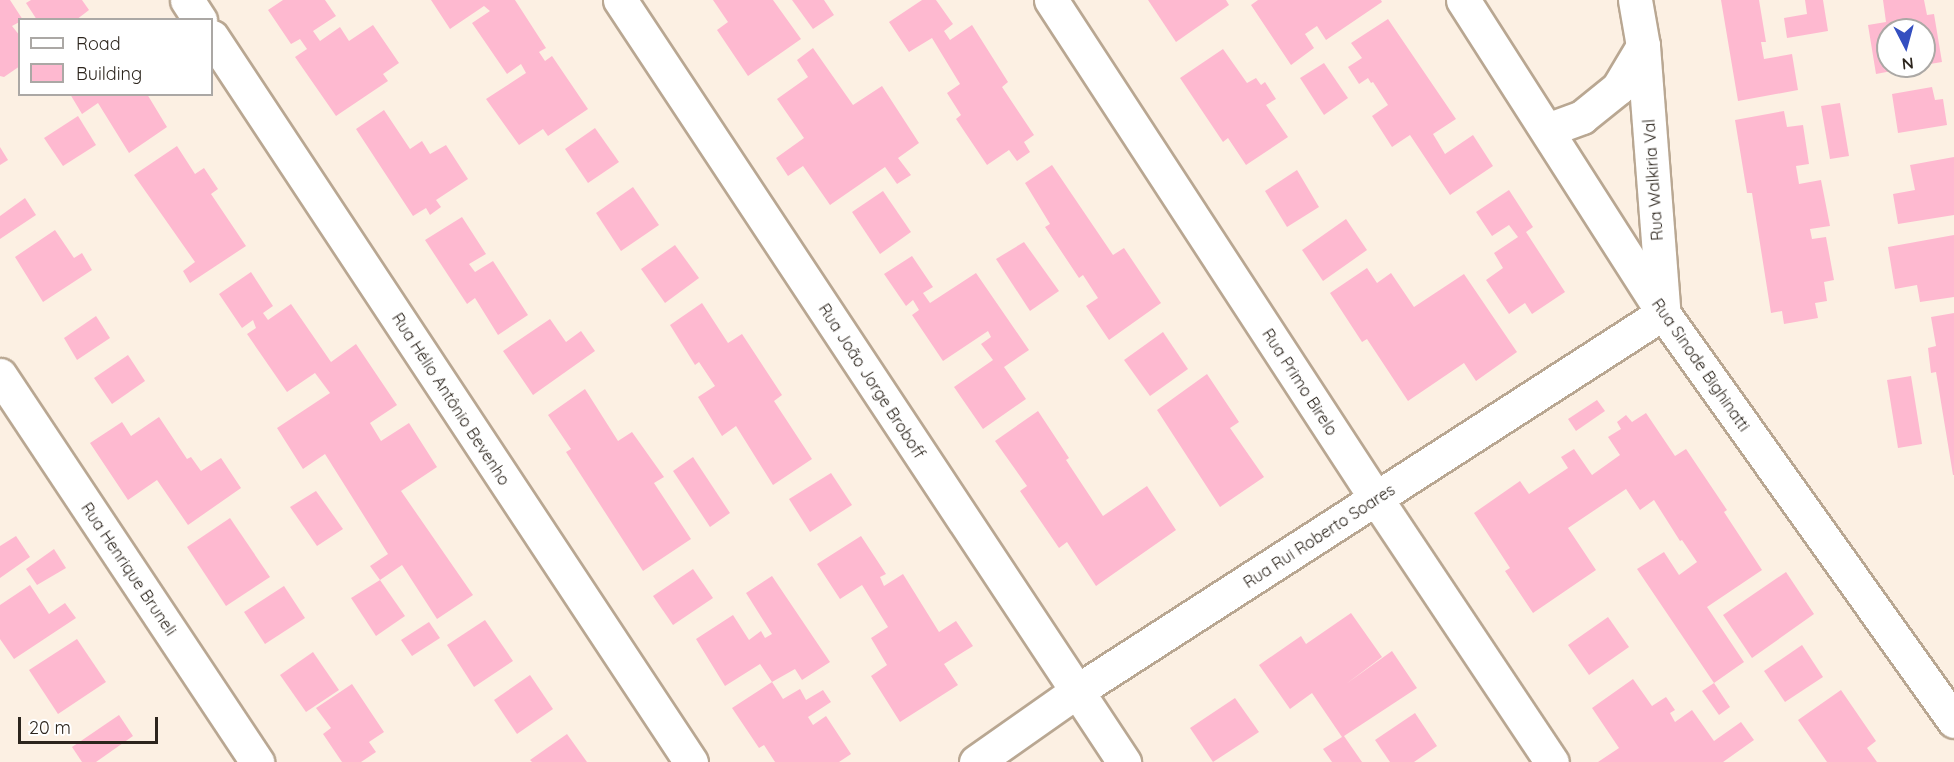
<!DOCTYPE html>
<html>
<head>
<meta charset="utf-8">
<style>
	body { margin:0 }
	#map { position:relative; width:1954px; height:762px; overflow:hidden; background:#fcf0e3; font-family:Quicksand,sans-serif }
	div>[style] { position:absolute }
	.building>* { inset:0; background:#feb9d0 }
	.roads { filter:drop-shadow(2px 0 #b9a792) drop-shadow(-2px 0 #b9a792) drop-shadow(0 2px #b9a792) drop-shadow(0 -2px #b9a792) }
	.minor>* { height:33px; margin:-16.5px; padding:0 16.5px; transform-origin:16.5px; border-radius:16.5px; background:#fff }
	span { translate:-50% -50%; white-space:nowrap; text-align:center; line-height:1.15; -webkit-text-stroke:5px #fff; paint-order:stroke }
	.street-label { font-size:16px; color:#2c251d }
	.legend { position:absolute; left:18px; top:18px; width:195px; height:78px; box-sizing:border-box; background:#fff; border:2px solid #aba8a5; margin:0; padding:8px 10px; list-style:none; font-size:18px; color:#2c251d }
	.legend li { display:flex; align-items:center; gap:12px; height:30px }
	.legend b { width:30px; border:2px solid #aba8a5 }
	.north { position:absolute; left:1876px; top:18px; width:60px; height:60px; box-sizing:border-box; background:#fff; border:2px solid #aba8a5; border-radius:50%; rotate:174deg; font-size:16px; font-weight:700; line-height:24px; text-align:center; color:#2c251d }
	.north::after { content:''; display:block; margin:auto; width:21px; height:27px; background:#344fc0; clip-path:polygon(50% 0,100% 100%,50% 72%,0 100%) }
	.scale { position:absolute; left:18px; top:717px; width:140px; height:27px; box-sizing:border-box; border:3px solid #2c251d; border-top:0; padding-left:8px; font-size:18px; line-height:21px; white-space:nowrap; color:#2c251d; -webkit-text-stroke:4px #fff; paint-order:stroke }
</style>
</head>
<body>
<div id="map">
	<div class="building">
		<i style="clip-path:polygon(0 0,10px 0,23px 20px,12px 26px,20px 36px,20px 66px,4px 77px,0 76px)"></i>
		<i style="clip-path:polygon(31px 0,82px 0,89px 10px,76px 20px,37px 20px,26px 3px)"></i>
		<i style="clip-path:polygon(283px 0,325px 0,336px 16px,313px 31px,320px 41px,340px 27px,349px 41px,373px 25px,399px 63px,383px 74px,388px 81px,336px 116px,295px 57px,307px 49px,300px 39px,291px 44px,268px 10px)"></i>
		<i style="clip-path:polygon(431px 0,515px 0,546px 48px,539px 52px,545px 61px,552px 56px,588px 109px,548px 136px,543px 129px,519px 145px,486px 99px,526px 73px,521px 64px,507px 74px,472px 23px,490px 11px,484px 6px,450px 29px)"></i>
		<i style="clip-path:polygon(713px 0,773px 0,801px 39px,748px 76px,717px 30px,728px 22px)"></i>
		<i style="clip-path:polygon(792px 0,824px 0,834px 15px,813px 29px)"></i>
		<i style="clip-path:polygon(922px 0,936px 0,953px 24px,944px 31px,950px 40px,972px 25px,1008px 82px,1002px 87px,1034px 135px,1024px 142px,1030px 152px,1017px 161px,1009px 150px,987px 165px,956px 119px,961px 115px,947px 93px,960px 84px,932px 38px,909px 52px,889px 22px)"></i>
		<i style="clip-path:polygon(1148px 0,1226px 0,1229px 5px,1176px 42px)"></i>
		<i style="clip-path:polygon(1258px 0,1381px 0,1382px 2px,1326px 40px,1317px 26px,1305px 34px,1314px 48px,1291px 65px,1251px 5px)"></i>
		<i style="clip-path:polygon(1721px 0,1759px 0,1766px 42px,1761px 42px,1764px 59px,1792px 54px,1798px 90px,1738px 101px)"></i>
		<i style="clip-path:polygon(1805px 0,1823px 0,1828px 31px,1787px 38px,1784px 18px,1807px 14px)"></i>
		<i style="clip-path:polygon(1883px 0,1924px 0,1927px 15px,1934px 14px,1942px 62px,1924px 65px,1924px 30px,1888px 30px,1888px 66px,1913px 67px,1876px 74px,1868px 25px,1886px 22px)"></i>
		<i style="clip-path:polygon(1388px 19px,1456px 119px,1433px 134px,1445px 154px,1473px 135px,1493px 166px,1450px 195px,1410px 135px,1392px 147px,1372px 116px,1388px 105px,1373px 82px,1371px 83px,1368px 78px,1359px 84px,1348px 67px,1362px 58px,1351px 43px)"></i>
		<i style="clip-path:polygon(813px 48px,853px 105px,882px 86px,919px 143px,898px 158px,911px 175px,897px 184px,885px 167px,830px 205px,803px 166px,788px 176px,776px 158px,804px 138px,777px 99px,808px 77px,797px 60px)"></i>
		<i style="clip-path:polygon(1223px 49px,1247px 83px,1256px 78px,1261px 85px,1265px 82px,1276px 99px,1266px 105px,1288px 137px,1246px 165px,1228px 138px,1223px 142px,1180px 78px)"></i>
		<i style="clip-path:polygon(1324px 63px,1348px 98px,1324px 115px,1300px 78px)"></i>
		<i style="clip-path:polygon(1932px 87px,1935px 100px,1943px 99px,1947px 125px,1898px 133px,1892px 94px)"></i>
		<i style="clip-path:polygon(70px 94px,147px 94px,167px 127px,129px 153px,98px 103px,82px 114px)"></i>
		<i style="clip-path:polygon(1840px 103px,1849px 156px,1830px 159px,1821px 106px)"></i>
		<i style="clip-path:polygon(384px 110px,410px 149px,422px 141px,430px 154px,446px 145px,468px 179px,436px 200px,441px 207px,430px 215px,426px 208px,413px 216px,356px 129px)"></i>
		<i style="clip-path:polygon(1784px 111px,1787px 127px,1803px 125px,1809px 164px,1796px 166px,1799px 184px,1821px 180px,1830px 226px,1810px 229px,1812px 239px,1826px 237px,1834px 280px,1824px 282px,1827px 301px,1815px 303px,1818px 318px,1784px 324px,1782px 311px,1771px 313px,1752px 193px,1747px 193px,1735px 120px)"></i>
		<i style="clip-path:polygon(78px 116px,96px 145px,63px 166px,44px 138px)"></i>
		<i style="clip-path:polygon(595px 128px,619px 162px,588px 183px,565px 149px)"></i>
		<i style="clip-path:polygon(177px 146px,195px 174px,204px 168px,218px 189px,211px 194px,246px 246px,190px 283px,183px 271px,195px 262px,134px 175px)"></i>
		<i style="clip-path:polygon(0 147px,8px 160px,0 165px)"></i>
		<i style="clip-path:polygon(1954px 157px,1954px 215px,1898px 224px,1893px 194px,1915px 190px,1910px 165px)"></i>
		<i style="clip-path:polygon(1052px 165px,1113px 255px,1124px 248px,1161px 303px,1109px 340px,1086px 306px,1098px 298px,1083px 275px,1079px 278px,1045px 227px,1050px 224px,1025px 183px)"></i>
		<i style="clip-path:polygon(1297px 170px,1319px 207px,1287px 227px,1265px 191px)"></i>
		<i style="clip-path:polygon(633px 187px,659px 225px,621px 251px,596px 213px)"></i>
		<i style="clip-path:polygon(1509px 190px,1533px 227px,1526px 232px,1565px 292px,1532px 314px,1525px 303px,1509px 314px,1486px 280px,1503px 268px,1494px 253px,1518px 237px,1509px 225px,1492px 236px,1476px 212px)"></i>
		<i style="clip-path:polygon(883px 191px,911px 232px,880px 254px,852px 212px)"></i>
		<i style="clip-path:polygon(25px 198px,36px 215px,0 239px,0 216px)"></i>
		<i style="clip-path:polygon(462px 217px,486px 254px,469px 264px,475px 272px,493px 261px,528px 315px,498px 335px,475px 298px,467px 304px,425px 240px)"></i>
		<i style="clip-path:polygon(1346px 219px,1367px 250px,1323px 281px,1302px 250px)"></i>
		<i style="clip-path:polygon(55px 230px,74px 258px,82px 253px,92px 270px,43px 302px,15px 257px)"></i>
		<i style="clip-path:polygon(1954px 235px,1954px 297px,1920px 302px,1917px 285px,1895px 289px,1888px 247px)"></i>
		<i style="clip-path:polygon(1024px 242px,1059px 291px,1030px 311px,996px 259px)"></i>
		<i style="clip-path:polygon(675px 245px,699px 278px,665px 303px,641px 269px)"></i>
		<i style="clip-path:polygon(912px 256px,933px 287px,923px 293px,930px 303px,976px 273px,1029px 350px,1004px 367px,1026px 399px,983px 429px,954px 387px,993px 360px,981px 344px,991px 337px,988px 331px,943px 361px,912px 315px,919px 310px,913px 300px,906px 306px,884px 274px)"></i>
		<i style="clip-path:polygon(1367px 268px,1377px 283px,1391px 273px,1414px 307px,1464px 274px,1517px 352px,1476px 381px,1464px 363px,1408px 401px,1367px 339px,1362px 342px,1330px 293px)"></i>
		<i style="clip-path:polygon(251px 272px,273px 306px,263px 313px,268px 320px,291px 304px,331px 362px,356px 344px,397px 405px,370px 423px,381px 441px,409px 423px,437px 467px,401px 491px,473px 595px,437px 619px,402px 565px,380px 580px,370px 566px,388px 554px,325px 454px,303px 469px,277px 428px,330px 393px,315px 373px,287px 392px,247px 334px,256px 328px,253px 320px,242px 328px,219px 294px)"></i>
		<i style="clip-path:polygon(702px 303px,728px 343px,742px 334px,782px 395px,774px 401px,812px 459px,773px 485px,736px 426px,722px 436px,698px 397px,715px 386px,699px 362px,695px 365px,670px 325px)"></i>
		<i style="clip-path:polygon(1954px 313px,1954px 475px,1953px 475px,1936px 372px,1931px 373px,1928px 348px,1936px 346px,1931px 317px)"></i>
		<i style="clip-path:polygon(96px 316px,110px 338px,77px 360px,64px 338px)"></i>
		<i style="clip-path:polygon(550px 319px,566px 342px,581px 331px,595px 351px,533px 395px,503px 351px)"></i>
		<i style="clip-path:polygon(1163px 332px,1188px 369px,1150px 396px,1124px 360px)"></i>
		<i style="clip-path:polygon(128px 355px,145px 381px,112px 404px,94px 378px)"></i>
		<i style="clip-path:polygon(1207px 374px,1239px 422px,1230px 428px,1264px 477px,1220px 507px,1157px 410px)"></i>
		<i style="clip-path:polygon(1911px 376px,1922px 444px,1898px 448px,1887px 380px)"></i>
		<i style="clip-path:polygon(585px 389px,618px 441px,632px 432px,664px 477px,654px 483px,691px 539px,643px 571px,566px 452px,571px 449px,548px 415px)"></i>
		<i style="clip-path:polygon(1597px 400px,1605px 411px,1576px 431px,1568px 419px)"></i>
		<i style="clip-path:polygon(1038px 411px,1069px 458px,1066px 460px,1103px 516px,1147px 486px,1176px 530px,1096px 586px,1067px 542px,1059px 548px,1020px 491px,1027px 486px,995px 441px)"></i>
		<i style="clip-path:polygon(1646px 413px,1675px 456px,1686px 449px,1727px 510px,1724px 512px,1762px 570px,1707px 607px,1744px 662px,1714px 683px,1637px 569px,1664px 552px,1679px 575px,1697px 562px,1682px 540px,1680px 541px,1654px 500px,1640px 510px,1626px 489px,1568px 528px,1596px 570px,1533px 613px,1505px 571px,1510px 568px,1474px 513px,1520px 481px,1529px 494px,1568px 468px,1561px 457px,1574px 449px,1592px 475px,1620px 455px,1608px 437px,1621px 429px,1617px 422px,1626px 415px,1632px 422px)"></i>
		<i style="clip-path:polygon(159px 417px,187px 459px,191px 457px,201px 471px,221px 458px,241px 488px,188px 525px,157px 480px,128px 500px,90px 443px,122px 422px,131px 436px)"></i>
		<i style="clip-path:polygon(693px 457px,730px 513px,710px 527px,673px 471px)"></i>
		<i style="clip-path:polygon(831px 473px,852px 505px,810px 532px,789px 499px)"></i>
		<i style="clip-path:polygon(316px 491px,343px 529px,317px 546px,290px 507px)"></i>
		<i style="clip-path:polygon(230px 518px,270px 577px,226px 606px,187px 547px)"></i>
		<i style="clip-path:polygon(16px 536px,30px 557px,0 578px,0 546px)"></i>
		<i style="clip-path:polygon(861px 536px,886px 574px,880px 577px,884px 586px,903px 574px,939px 632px,956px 621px,973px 646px,944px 664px,958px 685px,900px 722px,871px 676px,887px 665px,871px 638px,888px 627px,862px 585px,840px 599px,817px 564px)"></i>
		<i style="clip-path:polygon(54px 549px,66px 568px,37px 585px,26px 569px)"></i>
		<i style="clip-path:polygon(693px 569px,713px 598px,673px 625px,653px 596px)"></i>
		<i style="clip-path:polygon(1786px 572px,1814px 614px,1752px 658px,1723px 615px)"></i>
		<i style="clip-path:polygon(772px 576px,830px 662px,802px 680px,795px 669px,772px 682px,760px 664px,725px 686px,696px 639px,733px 615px,749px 640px,761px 631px,765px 638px,772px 634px,746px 593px)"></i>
		<i style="clip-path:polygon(380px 580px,405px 616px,376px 636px,351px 598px)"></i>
		<i style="clip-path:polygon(30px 585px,49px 614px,65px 603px,76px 618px,14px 659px,0 639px,0 605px)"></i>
		<i style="clip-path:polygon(284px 586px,305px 618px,265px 644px,244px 612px)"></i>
		<i style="clip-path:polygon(1351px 613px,1382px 657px,1346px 684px,1392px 651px,1417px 688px,1344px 736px,1362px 762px,1332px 762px,1323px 749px,1342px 737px,1312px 693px,1290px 709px,1259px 665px,1301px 636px,1306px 644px)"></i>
		<i style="clip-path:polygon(1608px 617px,1629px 647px,1589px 675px,1568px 645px)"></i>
		<i style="clip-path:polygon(485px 620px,513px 661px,474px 687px,447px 645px)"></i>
		<i style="clip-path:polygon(429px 622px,440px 638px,412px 656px,401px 640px)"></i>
		<i style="clip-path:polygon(77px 639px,106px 682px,58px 714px,29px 670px)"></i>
		<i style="clip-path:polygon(1802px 645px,1823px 677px,1785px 702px,1764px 671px)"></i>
		<i style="clip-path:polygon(313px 652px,339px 690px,306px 712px,280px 675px)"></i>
		<i style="clip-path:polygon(530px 675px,553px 709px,517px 734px,494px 700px)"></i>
		<i style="clip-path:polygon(1633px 679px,1652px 706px,1666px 697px,1675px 710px,1670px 713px,1675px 722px,1692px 710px,1714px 741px,1741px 722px,1754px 740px,1723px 762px,1598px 762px,1619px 748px,1592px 708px)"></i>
		<i style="clip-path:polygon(772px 682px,783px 699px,800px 689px,806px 700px,823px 690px,831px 702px,808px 717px,813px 725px,826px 716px,851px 754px,839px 762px,775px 762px,764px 745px,759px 748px,732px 708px)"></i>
		<i style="clip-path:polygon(1714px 683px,1730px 707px,1719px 715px,1702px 691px)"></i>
		<i style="clip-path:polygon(352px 684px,384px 732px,369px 742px,376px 752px,361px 762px,342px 762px,323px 734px,331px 728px,316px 708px)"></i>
		<i style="clip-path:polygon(1841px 690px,1876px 741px,1867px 748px,1877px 762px,1827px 762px,1798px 720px)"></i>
		<i style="clip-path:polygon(1235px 698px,1259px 732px,1213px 762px,1190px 728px)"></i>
		<i style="clip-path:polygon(1415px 713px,1437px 746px,1414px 762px,1390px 762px,1375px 740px)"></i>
		<i style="clip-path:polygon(119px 715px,133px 736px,96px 762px,82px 762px,72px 747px)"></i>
		<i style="clip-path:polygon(567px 734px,587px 762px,532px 762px,530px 760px)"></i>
	</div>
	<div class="roads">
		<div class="minor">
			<i style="left:187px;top:0;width:24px;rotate:57deg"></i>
			<i style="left:620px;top:0;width:914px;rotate:56.52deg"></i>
			<i style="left:1051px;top:0;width:597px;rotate:56.9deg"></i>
			<i style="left:1377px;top:500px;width:315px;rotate:56.3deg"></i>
			<i style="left:1463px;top:0;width:371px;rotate:57.4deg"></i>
			<i style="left:1663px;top:313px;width:501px;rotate:54.5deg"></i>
			<i style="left:1635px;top:0;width:47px;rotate:80.1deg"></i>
			<i style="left:1643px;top:46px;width:263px;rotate:85.6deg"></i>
			<i style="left:212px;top:37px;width:869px;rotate:56.55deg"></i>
			<i style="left:1547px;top:130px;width:37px;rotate:-20deg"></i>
			<i style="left:1582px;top:117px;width:46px;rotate:-38.9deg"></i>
			<i style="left:1618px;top:88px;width:49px;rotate:-59.2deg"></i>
			<i style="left:0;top:375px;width:465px;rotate:56.4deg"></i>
			<i style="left:976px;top:762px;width:123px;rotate:-35.1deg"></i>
			<i style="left:1077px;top:691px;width:697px;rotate:-32.82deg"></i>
		</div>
	</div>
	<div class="street-label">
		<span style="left:1653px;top:180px;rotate:-94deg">Rua Walkiria Val</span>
		<span style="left:1701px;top:365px;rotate:55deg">Rua Sinode Bighinatti</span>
		<span style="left:872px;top:381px;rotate:57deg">Rua João Jorge Broboff</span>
		<span style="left:1300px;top:382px;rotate:57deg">Rua Primo Birelo</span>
		<span style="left:451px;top:399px;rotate:57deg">Rua Hélio Antônio Bevenho</span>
		<span style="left:1319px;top:536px;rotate:-33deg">Rua Rui Roberto Soares</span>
		<span style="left:129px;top:569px;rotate:56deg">Rua Henrique Bruneli</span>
	</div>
	<ul class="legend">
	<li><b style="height:8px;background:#fff"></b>Road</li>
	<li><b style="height:16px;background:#feb9d0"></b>Building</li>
	</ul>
	<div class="north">N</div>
	<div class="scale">20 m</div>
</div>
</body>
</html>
